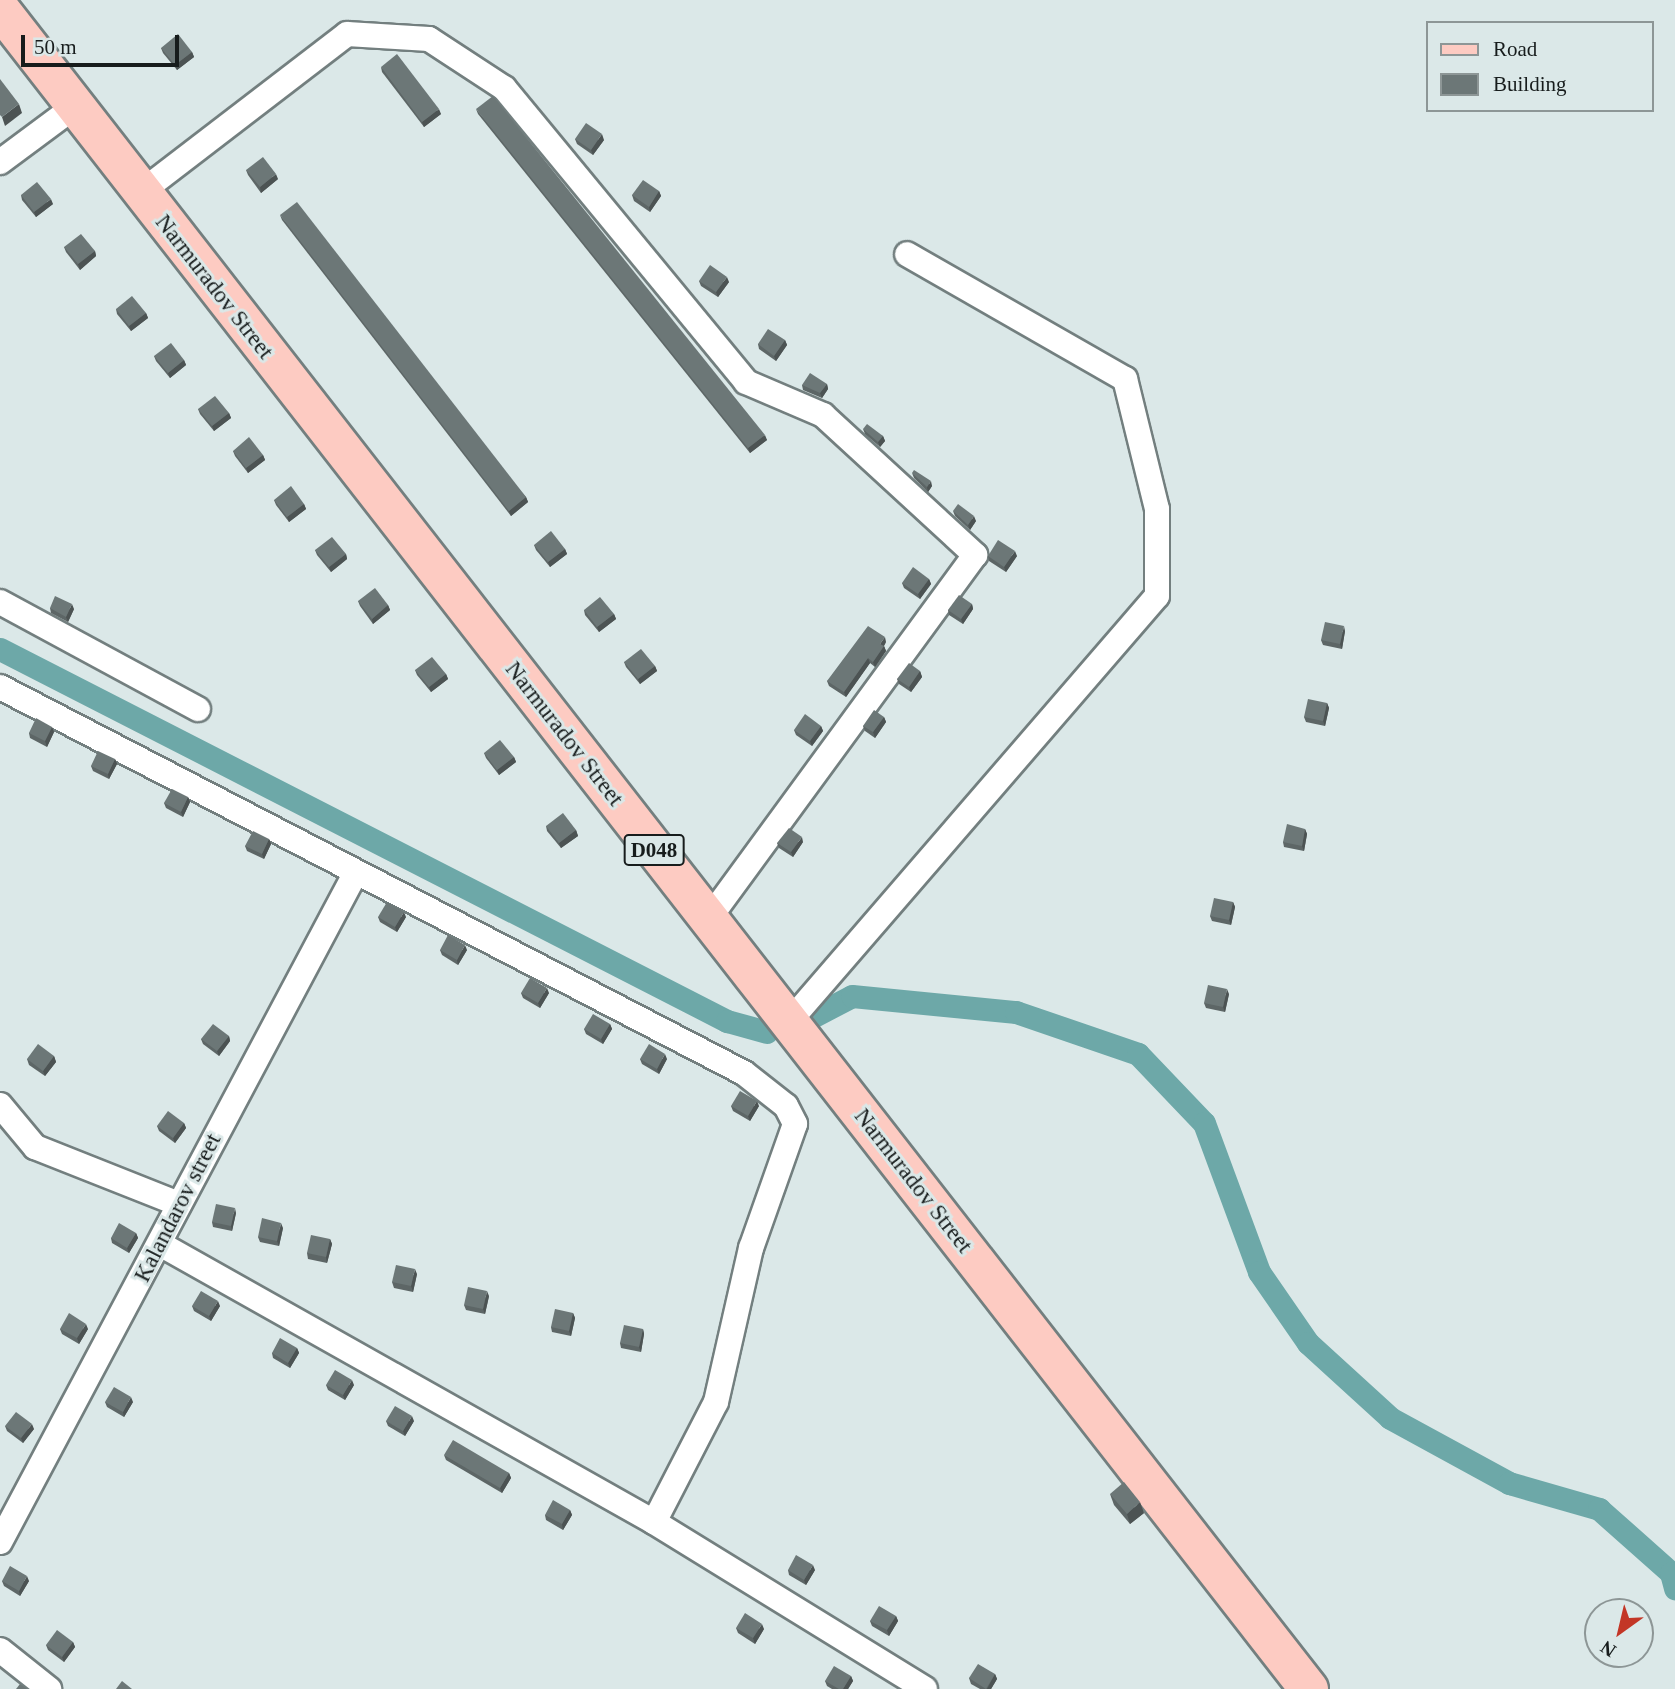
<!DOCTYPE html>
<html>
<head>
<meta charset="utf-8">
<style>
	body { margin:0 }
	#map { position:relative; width:1675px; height:1689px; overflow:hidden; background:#dbe8e8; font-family:"Times New Roman",serif }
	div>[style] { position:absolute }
	.canal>* { height:23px; margin:-11.5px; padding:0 11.5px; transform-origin:11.5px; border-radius:11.5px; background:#6da8a8 }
	.roads { filter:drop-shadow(2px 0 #737f7f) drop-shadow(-2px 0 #737f7f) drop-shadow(0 2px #737f7f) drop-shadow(0 -2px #737f7f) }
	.street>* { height:24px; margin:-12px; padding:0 12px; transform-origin:12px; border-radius:12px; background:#fff }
	.primary>* { height:38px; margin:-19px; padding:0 19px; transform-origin:19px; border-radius:19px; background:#fdcbc2 }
	.wall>* { inset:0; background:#5d6666 }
	.shaded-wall>* { inset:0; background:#4c5353 }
	.building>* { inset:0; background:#6c7777 }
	span { translate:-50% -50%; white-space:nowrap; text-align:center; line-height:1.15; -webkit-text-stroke:6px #dbe8e8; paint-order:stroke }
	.shield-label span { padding:2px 5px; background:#dbe8e8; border:2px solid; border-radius:5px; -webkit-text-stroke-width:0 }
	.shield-label { font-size:21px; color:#171c1c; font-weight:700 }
	.street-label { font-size:23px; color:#171c1c }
	.legend { position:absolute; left:1426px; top:21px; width:228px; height:91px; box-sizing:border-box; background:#dbe8e8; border:2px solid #8d9696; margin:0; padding:9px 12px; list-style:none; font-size:21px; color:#171c1c }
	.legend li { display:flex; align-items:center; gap:14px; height:35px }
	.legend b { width:35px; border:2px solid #8d9696 }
	.north { position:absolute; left:1584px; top:1598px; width:70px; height:70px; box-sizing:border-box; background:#dbe8e8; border:2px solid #8d9696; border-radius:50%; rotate:214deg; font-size:19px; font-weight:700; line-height:28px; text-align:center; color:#171c1c }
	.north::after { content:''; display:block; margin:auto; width:24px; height:32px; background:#c33626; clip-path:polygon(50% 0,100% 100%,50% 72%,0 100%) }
	.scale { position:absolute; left:21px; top:35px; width:158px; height:32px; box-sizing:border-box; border:4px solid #171c1c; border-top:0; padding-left:9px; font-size:21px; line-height:24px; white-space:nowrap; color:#171c1c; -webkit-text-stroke:5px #dbe8e8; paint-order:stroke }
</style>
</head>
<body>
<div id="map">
	<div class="canal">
		<i style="left:0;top:649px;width:817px;rotate:27.1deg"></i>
		<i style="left:727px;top:1021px;width:41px;rotate:15.4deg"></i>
		<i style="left:810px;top:1018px;width:47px;rotate:-27.6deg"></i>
		<i style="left:852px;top:996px;width:165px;rotate:5.6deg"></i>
		<i style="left:1016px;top:1012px;width:129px;rotate:19deg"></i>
		<i style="left:1138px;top:1054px;width:95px;rotate:46.3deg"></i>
		<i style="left:1204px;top:1123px;width:159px;rotate:69.7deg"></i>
		<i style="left:1259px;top:1272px;width:86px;rotate:55.4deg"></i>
		<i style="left:1308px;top:1343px;width:111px;rotate:42.4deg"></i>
		<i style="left:1390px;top:1418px;width:136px;rotate:28.6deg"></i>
		<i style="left:1509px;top:1483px;width:94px;rotate:16.1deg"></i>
		<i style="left:1599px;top:1509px;width:96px;rotate:41.6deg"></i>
		<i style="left:1671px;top:1573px;width:16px;rotate:75deg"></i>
	</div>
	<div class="roads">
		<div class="street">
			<i style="left:0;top:162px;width:92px;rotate:-36.6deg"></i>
			<i style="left:140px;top:193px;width:261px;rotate:-37.5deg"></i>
			<i style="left:347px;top:34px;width:82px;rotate:3.5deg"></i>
			<i style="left:429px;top:39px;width:90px;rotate:33.2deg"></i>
			<i style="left:504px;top:88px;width:381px;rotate:50.5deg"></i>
			<i style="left:746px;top:382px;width:84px;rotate:23.2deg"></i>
			<i style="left:823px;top:415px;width:207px;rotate:42.6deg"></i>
			<i style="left:975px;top:555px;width:451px;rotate:126.2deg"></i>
			<i style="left:0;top:602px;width:225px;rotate:28.4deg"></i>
			<i style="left:0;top:687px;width:838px;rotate:27.42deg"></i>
			<i style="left:744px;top:1073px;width:53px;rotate:38.2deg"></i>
			<i style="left:786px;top:1106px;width:20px;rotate:63deg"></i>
			<i style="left:795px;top:1124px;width:132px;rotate:109.5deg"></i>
			<i style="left:751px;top:1248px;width:158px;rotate:102.8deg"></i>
			<i style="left:716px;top:1402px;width:135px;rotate:117.3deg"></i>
			<i style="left:789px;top:1022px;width:563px;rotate:-49.18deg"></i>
			<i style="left:1157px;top:596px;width:87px;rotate:-90deg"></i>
			<i style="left:1157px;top:509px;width:134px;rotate:-103.8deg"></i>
			<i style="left:1125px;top:379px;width:251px;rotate:-150.2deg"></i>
			<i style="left:0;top:1105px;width:55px;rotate:50.2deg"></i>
			<i style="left:35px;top:1147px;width:155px;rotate:21.6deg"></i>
			<i style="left:160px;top:1244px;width:567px;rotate:29.37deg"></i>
			<i style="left:654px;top:1522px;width:318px;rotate:31.6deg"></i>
			<i style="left:0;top:1542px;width:756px;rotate:-62.01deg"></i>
			<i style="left:0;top:1650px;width:63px;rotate:38.5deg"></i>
		</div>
		<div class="primary">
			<i style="left:0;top:9px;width:2130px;rotate:52.08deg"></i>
		</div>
	</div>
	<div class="wall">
		<i style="clip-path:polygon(161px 48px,192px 52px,194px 57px,177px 70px,163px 53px)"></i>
		<i style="clip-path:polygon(381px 67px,441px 114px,424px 127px,382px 72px)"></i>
		<i style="clip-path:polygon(476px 109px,767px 440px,750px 453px,478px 114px)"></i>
		<i style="clip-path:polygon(575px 139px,604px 140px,593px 155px,577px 144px)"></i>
		<i style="clip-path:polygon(246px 170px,278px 179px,261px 193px,248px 175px)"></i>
		<i style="clip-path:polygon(659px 191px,661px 196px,650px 212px,634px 201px,632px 195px)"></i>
		<i style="clip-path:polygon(21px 195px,53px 204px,36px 217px,22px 200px)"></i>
		<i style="clip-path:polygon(280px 215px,526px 497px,528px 502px,511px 516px,282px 220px)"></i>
		<i style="clip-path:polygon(64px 247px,95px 251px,96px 256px,80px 270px,66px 252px)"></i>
		<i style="clip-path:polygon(699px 281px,729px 282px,718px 297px,701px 286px)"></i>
		<i style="clip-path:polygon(116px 309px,146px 313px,148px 318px,131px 331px,117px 314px)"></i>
		<i style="clip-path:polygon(785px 340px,787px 345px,776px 361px,759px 349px,758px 344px)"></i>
		<i style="clip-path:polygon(154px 356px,184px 360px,186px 365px,170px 378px,156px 361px)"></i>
		<i style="clip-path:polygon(827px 384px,828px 389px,822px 398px,803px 390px,802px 385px)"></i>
		<i style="clip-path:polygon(198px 409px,229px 413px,231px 418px,214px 431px,200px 414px)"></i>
		<i style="clip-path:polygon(863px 429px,883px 436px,885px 441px,880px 447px,865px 434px)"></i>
		<i style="clip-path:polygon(233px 451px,263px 455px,265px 460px,248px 473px,235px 456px)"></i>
		<i style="clip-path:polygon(912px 473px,932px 486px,928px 492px,914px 478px)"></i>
		<i style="clip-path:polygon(274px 500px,304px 504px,306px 509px,289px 522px,276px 505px)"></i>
		<i style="clip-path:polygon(953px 511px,976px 521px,970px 530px,955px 516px)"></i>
		<i style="clip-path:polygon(534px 545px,565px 549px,567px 554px,550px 567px,536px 550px)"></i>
		<i style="clip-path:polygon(315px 550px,346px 554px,347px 559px,331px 572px,317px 555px)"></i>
		<i style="clip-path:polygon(988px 556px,1017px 556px,1006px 572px,989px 561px)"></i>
		<i style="clip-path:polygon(929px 579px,931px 584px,920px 599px,904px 588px,902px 583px)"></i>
		<i style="clip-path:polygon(358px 601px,388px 605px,390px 610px,373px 624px,360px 606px)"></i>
		<i style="clip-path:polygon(972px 604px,973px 609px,963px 624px,949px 615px,948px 610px)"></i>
		<i style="clip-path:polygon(50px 608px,74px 609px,68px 622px,51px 613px)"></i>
		<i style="clip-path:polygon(584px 610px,614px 614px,616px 619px,599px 632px,585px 615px)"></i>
		<i style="clip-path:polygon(1345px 631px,1342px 649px,1323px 645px,1321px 640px)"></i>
		<i style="clip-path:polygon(886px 642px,884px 646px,886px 651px,875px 667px,870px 663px,846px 697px,829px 686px,827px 681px)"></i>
		<i style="clip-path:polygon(624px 662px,655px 666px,657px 671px,640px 684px,626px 667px)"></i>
		<i style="clip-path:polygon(415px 670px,446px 674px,448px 679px,431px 692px,417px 675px)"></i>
		<i style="clip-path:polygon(920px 671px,922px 677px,911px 692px,899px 684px,897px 679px)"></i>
		<i style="clip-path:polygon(1327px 703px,1329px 708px,1325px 726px,1306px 722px,1304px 717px)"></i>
		<i style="clip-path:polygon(884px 717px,886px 722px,875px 738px,865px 731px,863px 726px)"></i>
		<i style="clip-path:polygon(821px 726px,823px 731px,812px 746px,796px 735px,794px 730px)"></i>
		<i style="clip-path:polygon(52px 727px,54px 732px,47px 747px,30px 738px,29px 733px)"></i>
		<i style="clip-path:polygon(484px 753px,514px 757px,516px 762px,499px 775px,486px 758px)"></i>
		<i style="clip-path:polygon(115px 759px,117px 764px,109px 779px,93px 771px,91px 766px)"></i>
		<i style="clip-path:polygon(188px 797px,190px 802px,183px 817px,166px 808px,164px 803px)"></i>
		<i style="clip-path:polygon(546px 826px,576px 830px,578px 836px,561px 848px,547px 831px)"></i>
		<i style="clip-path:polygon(1305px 829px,1307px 834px,1304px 851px,1284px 847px,1283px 842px)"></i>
		<i style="clip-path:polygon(269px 839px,271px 844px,264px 859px,247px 851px,245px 846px)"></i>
		<i style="clip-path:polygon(803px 842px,793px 857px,779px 848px,777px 843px)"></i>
		<i style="clip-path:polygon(1233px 902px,1235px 907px,1231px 925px,1212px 921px,1210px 916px)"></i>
		<i style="clip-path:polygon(378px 917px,406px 917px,397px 932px,380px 922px)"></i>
		<i style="clip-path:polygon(440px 950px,467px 950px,458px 965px,442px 955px)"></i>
		<i style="clip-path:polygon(521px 993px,549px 993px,540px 1008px,523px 998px)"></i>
		<i style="clip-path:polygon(1229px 994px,1225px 1012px,1206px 1008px,1204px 1003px)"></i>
		<i style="clip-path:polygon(610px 1024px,612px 1029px,603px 1044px,586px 1034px,584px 1029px)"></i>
		<i style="clip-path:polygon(229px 1036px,230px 1041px,219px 1056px,203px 1044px,201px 1039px)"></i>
		<i style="clip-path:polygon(54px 1056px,56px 1062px,45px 1076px,29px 1065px,27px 1059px)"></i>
		<i style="clip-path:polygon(640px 1059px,667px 1059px,659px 1074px,642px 1064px)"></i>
		<i style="clip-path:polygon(731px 1106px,759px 1106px,750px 1121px,733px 1111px)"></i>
		<i style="clip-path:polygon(184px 1123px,186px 1128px,175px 1143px,159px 1131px,157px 1126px)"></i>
		<i style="clip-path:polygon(236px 1213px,232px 1231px,213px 1227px,212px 1222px)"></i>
		<i style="clip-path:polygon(283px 1228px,279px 1246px,260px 1242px,258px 1237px)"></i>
		<i style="clip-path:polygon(136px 1233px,138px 1238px,129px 1253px,112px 1243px,111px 1238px)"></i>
		<i style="clip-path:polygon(330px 1239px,332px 1244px,327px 1263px,308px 1259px,307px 1253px)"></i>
		<i style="clip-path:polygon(417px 1274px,413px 1292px,394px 1288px,392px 1282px)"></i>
		<i style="clip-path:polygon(489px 1296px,485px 1314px,466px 1310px,464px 1305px)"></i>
		<i style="clip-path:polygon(192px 1306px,220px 1306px,211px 1321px,194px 1311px)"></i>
		<i style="clip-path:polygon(573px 1313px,575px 1318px,571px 1336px,552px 1332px,551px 1327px)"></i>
		<i style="clip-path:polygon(60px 1329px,88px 1329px,79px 1344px,62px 1334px)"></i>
		<i style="clip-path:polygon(643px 1329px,644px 1334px,641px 1352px,621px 1348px,620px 1343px)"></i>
		<i style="clip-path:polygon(297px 1348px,299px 1353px,290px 1368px,273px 1358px,272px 1353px)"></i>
		<i style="clip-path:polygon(326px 1385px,354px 1385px,345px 1400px,328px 1390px)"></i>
		<i style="clip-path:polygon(105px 1402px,133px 1402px,124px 1417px,107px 1407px)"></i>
		<i style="clip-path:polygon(386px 1421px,414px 1421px,405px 1436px,388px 1426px)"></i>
		<i style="clip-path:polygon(5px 1426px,34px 1429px,23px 1443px,7px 1431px)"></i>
		<i style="clip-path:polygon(444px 1455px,509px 1473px,511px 1478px,502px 1493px,446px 1460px)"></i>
		<i style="clip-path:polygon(1110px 1494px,1144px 1513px,1130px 1524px,1114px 1505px)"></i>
		<i style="clip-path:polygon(570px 1510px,572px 1515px,563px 1530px,546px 1520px,545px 1515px)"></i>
		<i style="clip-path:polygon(788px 1570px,815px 1570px,806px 1585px,789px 1575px)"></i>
		<i style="clip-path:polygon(2px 1581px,29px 1581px,20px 1596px,4px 1586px)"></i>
		<i style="clip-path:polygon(896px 1616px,898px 1621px,889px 1636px,872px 1626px,870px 1621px)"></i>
		<i style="clip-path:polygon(736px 1628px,764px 1629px,755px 1644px,738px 1633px)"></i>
		<i style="clip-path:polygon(73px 1642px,75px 1647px,64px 1662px,48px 1650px,46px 1645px)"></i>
		<i style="clip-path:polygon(995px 1674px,997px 1679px,991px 1689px,980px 1689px,971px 1684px,969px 1678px)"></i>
		<i style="clip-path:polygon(851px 1676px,853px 1681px,848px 1689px,832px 1689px,827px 1686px,825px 1681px)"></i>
	</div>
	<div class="shaded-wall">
		<i style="clip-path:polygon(192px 52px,194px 57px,177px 70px,175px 65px)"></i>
		<i style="clip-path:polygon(19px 104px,22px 113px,5px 126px,2px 117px)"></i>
		<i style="clip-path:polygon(439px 109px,441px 114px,424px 127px,422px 122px)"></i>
		<i style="clip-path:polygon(602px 134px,604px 140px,593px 155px,591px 150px)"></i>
		<i style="clip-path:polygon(276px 174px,278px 179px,261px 193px,260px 187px)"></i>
		<i style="clip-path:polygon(659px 191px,661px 196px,650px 212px,649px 207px)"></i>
		<i style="clip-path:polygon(51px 199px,53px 204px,36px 217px,34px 212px)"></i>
		<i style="clip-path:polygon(95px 251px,96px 256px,80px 270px,78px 264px)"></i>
		<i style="clip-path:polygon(727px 277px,729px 282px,718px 297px,716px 292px)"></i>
		<i style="clip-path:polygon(146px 313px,148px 318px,131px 331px,129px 326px)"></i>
		<i style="clip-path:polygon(785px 340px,787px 345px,776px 361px,774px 356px)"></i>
		<i style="clip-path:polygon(184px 360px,186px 365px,170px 378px,168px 373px)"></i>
		<i style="clip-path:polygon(827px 384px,828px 389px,822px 398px,820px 393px)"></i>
		<i style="clip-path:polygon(229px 413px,231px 418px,214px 431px,212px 426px)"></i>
		<i style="clip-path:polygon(765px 435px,767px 440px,750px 453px,748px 448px)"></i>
		<i style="clip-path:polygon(883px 436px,885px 441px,880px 447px,878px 442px)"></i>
		<i style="clip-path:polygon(263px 455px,265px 460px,248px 473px,246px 468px)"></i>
		<i style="clip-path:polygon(931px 481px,932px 486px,928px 492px,927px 487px)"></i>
		<i style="clip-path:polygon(526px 497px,528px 502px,511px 516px,509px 511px)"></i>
		<i style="clip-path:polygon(304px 504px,306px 509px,289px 522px,287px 517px)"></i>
		<i style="clip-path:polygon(974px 516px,976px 521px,970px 530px,968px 525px)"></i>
		<i style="clip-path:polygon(565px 549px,567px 554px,550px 567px,548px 562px)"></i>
		<i style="clip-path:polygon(1015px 551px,1017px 556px,1006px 572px,1004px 567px)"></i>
		<i style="clip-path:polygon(346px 554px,347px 559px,331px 572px,329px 567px)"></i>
		<i style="clip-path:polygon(929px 579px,931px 584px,920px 599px,918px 594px)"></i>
		<i style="clip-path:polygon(72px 604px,74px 609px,68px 622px,66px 617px)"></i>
		<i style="clip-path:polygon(972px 604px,973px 609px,963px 624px,961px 619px)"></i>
		<i style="clip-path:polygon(388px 605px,390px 610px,373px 624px,372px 619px)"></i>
		<i style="clip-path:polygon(614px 614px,616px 619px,599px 632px,597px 627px)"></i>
		<i style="clip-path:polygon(1344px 626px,1345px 631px,1342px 649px,1340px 644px)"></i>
		<i style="clip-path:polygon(885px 637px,886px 642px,882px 649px,880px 644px)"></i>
		<i style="clip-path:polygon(884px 646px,886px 651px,875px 667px,873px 662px)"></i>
		<i style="clip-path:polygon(868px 658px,870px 663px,846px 697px,844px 692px)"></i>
		<i style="clip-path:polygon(655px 666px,657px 671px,640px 684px,638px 679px)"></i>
		<i style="clip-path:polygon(920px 671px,922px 677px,911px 692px,909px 687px)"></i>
		<i style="clip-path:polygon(446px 674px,448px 679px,431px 692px,429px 687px)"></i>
		<i style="clip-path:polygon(1327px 703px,1329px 708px,1325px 726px,1323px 721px)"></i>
		<i style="clip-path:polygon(884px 717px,886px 722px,875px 738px,873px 732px)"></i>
		<i style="clip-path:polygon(821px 726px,823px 731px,812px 746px,810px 741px)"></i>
		<i style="clip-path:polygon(52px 727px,54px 732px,47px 747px,45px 741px)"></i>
		<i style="clip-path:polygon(514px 757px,516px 762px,499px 775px,497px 770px)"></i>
		<i style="clip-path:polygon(115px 759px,117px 764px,109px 779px,108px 774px)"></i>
		<i style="clip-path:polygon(188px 797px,190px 802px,183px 817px,181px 812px)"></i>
		<i style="clip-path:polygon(1305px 829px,1307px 834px,1304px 851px,1302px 846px)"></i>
		<i style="clip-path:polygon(576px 830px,578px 836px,561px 848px,559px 843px)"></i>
		<i style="clip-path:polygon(802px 837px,803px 842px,793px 857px,791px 852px)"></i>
		<i style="clip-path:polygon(269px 839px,271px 844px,264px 859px,262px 854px)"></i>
		<i style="clip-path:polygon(1233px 902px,1235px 907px,1231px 925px,1229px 920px)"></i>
		<i style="clip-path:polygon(404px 912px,406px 917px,397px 932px,395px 927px)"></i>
		<i style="clip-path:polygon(465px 945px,467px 950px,458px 965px,457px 960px)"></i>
		<i style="clip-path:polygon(547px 988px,549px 993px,540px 1008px,538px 1003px)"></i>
		<i style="clip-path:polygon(1227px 989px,1229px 994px,1225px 1012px,1223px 1007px)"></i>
		<i style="clip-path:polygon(610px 1024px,612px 1029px,603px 1044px,601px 1039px)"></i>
		<i style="clip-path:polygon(229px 1036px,230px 1041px,219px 1056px,217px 1051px)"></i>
		<i style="clip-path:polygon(665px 1054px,667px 1059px,659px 1074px,657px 1069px)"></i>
		<i style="clip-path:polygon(54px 1056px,56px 1062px,45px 1076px,43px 1071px)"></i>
		<i style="clip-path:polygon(757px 1101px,759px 1106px,750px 1121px,748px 1116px)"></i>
		<i style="clip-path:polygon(184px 1123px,186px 1128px,175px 1143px,173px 1138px)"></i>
		<i style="clip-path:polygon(235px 1208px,236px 1213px,232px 1231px,231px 1226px)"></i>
		<i style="clip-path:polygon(281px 1223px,283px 1228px,279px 1246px,277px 1241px)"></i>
		<i style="clip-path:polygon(136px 1233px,138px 1238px,129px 1253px,127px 1248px)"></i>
		<i style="clip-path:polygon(330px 1239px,332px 1244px,327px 1263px,326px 1257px)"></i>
		<i style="clip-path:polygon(415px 1269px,417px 1274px,413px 1292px,411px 1286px)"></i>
		<i style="clip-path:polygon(487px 1291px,489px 1296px,485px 1314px,483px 1309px)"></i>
		<i style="clip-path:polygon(218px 1301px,220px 1306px,211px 1321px,209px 1316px)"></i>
		<i style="clip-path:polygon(573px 1313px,575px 1318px,571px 1336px,569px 1331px)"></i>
		<i style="clip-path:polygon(86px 1324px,88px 1329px,79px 1344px,77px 1338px)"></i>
		<i style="clip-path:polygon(643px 1329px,644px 1334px,641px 1352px,639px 1347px)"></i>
		<i style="clip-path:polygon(297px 1348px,299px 1353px,290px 1368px,288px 1363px)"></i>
		<i style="clip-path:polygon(352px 1380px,354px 1385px,345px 1400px,343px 1395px)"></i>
		<i style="clip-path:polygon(131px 1397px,133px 1402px,124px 1417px,123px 1412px)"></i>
		<i style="clip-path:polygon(412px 1416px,414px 1421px,405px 1436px,403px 1431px)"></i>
		<i style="clip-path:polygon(32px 1424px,34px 1429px,23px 1443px,21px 1438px)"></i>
		<i style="clip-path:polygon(509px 1473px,511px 1478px,502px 1493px,500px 1488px)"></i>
		<i style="clip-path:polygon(1140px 1502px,1144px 1513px,1130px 1524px,1127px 1514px)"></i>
		<i style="clip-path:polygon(570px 1510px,572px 1515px,563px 1530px,562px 1524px)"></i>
		<i style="clip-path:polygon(813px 1565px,815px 1570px,806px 1585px,804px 1580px)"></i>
		<i style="clip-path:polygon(27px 1576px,29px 1581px,20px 1596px,19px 1591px)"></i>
		<i style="clip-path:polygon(896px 1616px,898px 1621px,889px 1636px,887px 1630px)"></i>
		<i style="clip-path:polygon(762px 1624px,764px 1629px,755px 1644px,753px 1638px)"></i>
		<i style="clip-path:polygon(73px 1642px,75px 1647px,64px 1662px,62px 1657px)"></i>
		<i style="clip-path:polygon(995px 1674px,997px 1679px,991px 1689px,987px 1689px)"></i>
		<i style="clip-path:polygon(851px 1676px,853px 1681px,848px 1689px,843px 1689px)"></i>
	</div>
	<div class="building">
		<i style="clip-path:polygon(178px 34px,192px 52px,175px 65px,161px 48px)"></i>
		<i style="clip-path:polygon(397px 54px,439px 109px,422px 122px,381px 67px)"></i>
		<i style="clip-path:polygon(0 79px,19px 104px,2px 117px,0 115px)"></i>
		<i style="clip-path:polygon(493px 96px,765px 435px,748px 448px,476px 109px)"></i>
		<i style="clip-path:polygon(586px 123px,602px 134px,591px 150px,575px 139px)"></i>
		<i style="clip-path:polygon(263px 157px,276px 174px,260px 187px,246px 170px)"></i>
		<i style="clip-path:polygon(643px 180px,659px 191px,649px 207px,632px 195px)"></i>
		<i style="clip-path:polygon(37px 182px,51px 199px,34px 212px,21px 195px)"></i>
		<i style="clip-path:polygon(297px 202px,526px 497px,509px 511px,280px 215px)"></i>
		<i style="clip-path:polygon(81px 234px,95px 251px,78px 264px,64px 247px)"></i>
		<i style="clip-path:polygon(710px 265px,727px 277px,716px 292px,699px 281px)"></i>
		<i style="clip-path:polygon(132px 296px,146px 313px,129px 326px,116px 309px)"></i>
		<i style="clip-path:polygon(768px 329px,785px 340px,774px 356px,758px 344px)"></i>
		<i style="clip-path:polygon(171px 343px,184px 360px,168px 373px,154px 356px)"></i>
		<i style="clip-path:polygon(810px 373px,827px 384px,820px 393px,802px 385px)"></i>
		<i style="clip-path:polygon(215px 396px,229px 413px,212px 426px,198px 409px)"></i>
		<i style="clip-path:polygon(867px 424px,883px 436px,878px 442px,863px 429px)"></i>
		<i style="clip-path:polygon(249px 437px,263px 455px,246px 468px,233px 451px)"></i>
		<i style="clip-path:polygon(914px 470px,931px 481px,927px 487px,912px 473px)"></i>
		<i style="clip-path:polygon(291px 486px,304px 504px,287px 517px,274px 500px)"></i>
		<i style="clip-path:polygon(958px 504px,974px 516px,968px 525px,953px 511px)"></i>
		<i style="clip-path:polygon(551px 531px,565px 549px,548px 562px,534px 545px)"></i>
		<i style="clip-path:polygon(332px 537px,346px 554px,329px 567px,315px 550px)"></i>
		<i style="clip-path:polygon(998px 540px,1015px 551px,1004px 567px,988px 556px)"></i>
		<i style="clip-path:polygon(913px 567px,929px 579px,918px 594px,902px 583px)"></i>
		<i style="clip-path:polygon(375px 588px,388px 605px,372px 619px,358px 601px)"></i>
		<i style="clip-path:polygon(959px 595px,972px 604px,961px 619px,948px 610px)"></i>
		<i style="clip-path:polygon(55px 596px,72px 604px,66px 617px,50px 608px)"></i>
		<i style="clip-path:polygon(600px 597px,614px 614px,597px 627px,584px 610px)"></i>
		<i style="clip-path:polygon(1325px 622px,1344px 626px,1340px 644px,1321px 640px)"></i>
		<i style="clip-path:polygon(868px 626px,885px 637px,880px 644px,884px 646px,873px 662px,868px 658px,844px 692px,827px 681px)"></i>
		<i style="clip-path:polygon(641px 649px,655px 666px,638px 679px,624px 662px)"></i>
		<i style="clip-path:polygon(432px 657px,446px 674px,429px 687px,415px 670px)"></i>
		<i style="clip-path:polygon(909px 663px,920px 671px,909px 687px,897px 679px)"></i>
		<i style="clip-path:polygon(1308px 699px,1327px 703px,1323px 721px,1304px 717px)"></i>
		<i style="clip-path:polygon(874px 710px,884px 717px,873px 732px,863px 726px)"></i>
		<i style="clip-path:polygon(805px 714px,821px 726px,810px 741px,794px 730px)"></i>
		<i style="clip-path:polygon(36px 718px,52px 727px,45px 741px,29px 733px)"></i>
		<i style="clip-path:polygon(500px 740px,514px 757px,497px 770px,484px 753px)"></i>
		<i style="clip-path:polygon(98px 751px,115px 759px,108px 774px,91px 766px)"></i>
		<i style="clip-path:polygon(172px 789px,188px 797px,181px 812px,164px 803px)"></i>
		<i style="clip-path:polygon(563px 813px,576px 830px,559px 843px,546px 826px)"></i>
		<i style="clip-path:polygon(1287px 824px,1305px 829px,1302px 846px,1283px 842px)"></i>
		<i style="clip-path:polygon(789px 828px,802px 837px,791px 852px,777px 843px)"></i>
		<i style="clip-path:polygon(253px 831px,269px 839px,262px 854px,245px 846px)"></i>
		<i style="clip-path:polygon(1214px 898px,1233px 902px,1229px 920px,1210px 916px)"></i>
		<i style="clip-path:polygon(387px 902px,404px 912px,395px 927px,378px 917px)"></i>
		<i style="clip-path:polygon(448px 935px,465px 945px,457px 960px,440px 950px)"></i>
		<i style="clip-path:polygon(530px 978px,547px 988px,538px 1003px,521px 993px)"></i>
		<i style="clip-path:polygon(1208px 985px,1227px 989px,1223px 1007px,1204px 1003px)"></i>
		<i style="clip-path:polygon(593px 1014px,610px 1024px,601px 1039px,584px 1029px)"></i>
		<i style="clip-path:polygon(213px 1024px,229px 1036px,217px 1051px,201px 1039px)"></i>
		<i style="clip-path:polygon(38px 1044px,54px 1056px,43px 1071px,27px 1059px)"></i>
		<i style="clip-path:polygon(649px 1044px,665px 1054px,657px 1069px,640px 1059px)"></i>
		<i style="clip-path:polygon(740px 1091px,757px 1101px,748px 1116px,731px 1106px)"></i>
		<i style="clip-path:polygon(168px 1111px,184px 1123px,173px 1138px,157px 1126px)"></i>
		<i style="clip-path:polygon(216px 1204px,235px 1208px,231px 1226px,212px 1222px)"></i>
		<i style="clip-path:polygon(262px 1218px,281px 1223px,277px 1241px,258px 1237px)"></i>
		<i style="clip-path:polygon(119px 1223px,136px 1233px,127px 1248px,111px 1238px)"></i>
		<i style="clip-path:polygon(311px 1235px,330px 1239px,326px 1257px,307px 1253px)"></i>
		<i style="clip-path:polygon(396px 1265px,415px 1269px,411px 1286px,392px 1282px)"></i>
		<i style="clip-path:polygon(468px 1287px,487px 1291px,483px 1309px,464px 1305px)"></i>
		<i style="clip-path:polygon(201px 1291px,218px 1301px,209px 1316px,192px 1306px)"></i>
		<i style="clip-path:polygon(555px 1309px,573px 1313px,569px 1331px,551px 1327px)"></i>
		<i style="clip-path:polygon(69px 1313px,86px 1324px,77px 1338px,60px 1329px)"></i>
		<i style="clip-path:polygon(624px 1325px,643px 1329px,639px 1347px,620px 1343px)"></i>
		<i style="clip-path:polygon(280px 1338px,297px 1348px,288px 1363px,272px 1353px)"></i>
		<i style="clip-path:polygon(335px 1370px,352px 1380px,343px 1395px,326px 1385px)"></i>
		<i style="clip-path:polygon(114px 1387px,131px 1397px,123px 1412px,105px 1402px)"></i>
		<i style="clip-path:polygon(395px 1406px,412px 1416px,403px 1431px,386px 1421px)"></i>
		<i style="clip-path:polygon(16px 1412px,32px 1424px,21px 1438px,5px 1426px)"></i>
		<i style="clip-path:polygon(453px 1440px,509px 1473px,500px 1488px,444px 1455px)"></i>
		<i style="clip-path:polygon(1124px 1482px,1140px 1502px,1127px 1514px,1110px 1494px)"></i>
		<i style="clip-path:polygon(553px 1500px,570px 1510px,562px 1524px,545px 1515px)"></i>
		<i style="clip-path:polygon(796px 1555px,813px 1565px,804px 1580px,788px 1570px)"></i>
		<i style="clip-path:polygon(10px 1566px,27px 1576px,19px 1591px,2px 1581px)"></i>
		<i style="clip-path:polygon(879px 1606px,896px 1616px,887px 1630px,870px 1621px)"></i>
		<i style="clip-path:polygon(745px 1613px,762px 1624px,753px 1638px,736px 1628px)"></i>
		<i style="clip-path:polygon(57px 1630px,73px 1642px,62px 1657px,46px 1645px)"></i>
		<i style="clip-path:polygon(978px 1664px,995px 1674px,986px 1689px,969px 1678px)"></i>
		<i style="clip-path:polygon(834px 1666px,851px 1676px,843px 1689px,839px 1689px,825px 1681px)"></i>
		<i style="clip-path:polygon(122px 1681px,132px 1689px,116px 1689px)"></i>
		<i style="clip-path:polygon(20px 1684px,27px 1689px,16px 1689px)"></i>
	</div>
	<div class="shield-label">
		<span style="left:654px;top:850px">D048</span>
	</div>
	<div class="street-label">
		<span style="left:214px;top:287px;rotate:52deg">Narmuradov Street</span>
		<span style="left:564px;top:734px;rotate:52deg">Narmuradov Street</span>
		<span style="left:913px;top:1181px;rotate:52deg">Narmuradov Street</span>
		<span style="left:178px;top:1208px;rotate:-63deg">Kalandarov street</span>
	</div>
	<ul class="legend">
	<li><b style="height:9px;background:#fdcbc2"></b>Road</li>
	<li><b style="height:19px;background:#6c7777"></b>Building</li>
	</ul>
	<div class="north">N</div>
	<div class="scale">50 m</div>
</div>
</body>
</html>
